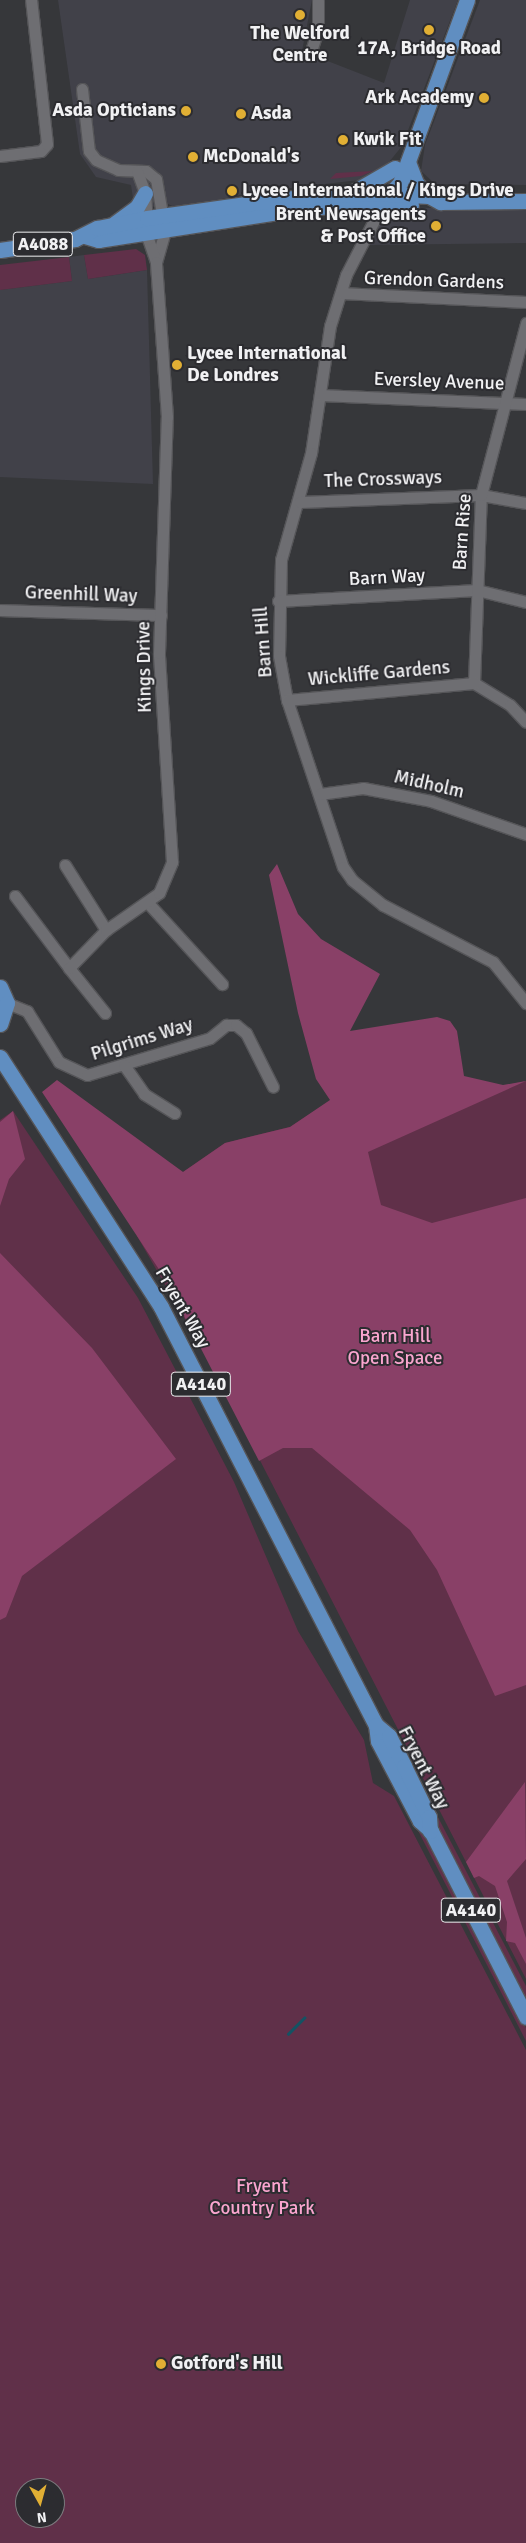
<!DOCTYPE html>
<html>
<head>
<meta charset="utf-8">
<style>
	body { margin:0 }
	#map { position:relative; width:526px; height:2543px; overflow:hidden; background:#36373a; font-family:Signika,sans-serif }
	div>[style] { position:absolute }
	.built>* { inset:0; background:#414149 }
	.green>* { inset:0; background:#603049 }
	.forest>* { inset:0; background:#894067 }
	.stream>* { height:2.5px; margin:-1.25px; padding:0 1.25px; transform-origin:1.25px; border-radius:1.25px; background:#145263 }
	.roads { filter:drop-shadow(1px 0 #555558) drop-shadow(-1px 0 #555558) drop-shadow(0 1px #555558) drop-shadow(0 -1px #555558) }
	.street>* { height:11px; margin:-5.5px; padding:0 5.5px; transform-origin:5.5px; border-radius:5.5px; background:#6e6e72 }
	.primary>* { height:15px; margin:-7.5px; padding:0 7.5px; transform-origin:7.5px; border-radius:7.5px; background:#608ec1 }
	.dots>* { width:14px; height:14px; translate:-50% -50%; box-sizing:border-box; border:2px solid #2c2c30; border-radius:50% }
	span { translate:-50% -50%; white-space:nowrap; text-align:center; line-height:1.15; -webkit-text-stroke:4px #2c2c30; paint-order:stroke }
	.shield-label span { padding:1px 4px; background:#2c2c30; border:1px solid; border-radius:4px; -webkit-text-stroke-width:0 }
	.shield-label { font-size:18px; color:#f1f1f3; font-weight:700 }
	.poi-label { font-size:19px; color:#f1f1f3; font-weight:700 }
	.right { translate:-100% -50%; text-align:right }
	.left { translate:0 -50%; text-align:left }
	.street-label { font-size:19px; color:#f1f1f3 }
	.park-label { font-size:19px; color:#faa5cf }
	.north { position:absolute; left:15px; top:2478px; width:50px; height:50px; box-sizing:border-box; background:#2c2c30; border:1px solid #7b7b7e; border-radius:50%; rotate:173deg; font-size:14px; font-weight:700; line-height:20px; text-align:center; color:#f1f1f3 }
	.north::after { content:''; display:block; margin:auto; width:18px; height:22px; background:#e1af34; clip-path:polygon(50% 0,100% 100%,50% 72%,0 100%) }
</style>
</head>
<body>
<div id="map">
	<div class="built">
		<i style="clip-path:polygon(58px 0,312px 0,302px 51px,384px 83px,410px 0,458px 0,402px 146px,381px 172px,368px 179px,248px 193px,179px 209px,166px 203px,135px 212px,131px 185px,96px 177px,80px 154px)"></i>
		<i style="clip-path:polygon(480px 0,526px 0,526px 185px,435px 184px,421px 171px,425px 145px)"></i>
		<i style="clip-path:polygon(391px 207px,526px 210px,526px 243px,367px 245px)"></i>
		<i style="clip-path:polygon(84px 255px,88px 279px,147px 270px,153px 484px,0 477px,0 290px,72px 281px,69px 257px)"></i>
	</div>
	<div class="green">
		<i style="clip-path:polygon(373px 171px,361px 176px,330px 179px,336px 173px)"></i>
		<i style="clip-path:polygon(136px 249px,145px 255px,147px 270px,88px 279px,84px 255px)"></i>
		<i style="clip-path:polygon(69px 257px,72px 281px,0 290px,0 265px)"></i>
		<i style="clip-path:polygon(526px 1081px,526px 1979px,209px 1361px,137px 1236px,162px 1158px,183px 1172px,225px 1143px,290px 1127px,331px 1100px,338px 1121px)"></i>
		<i style="clip-path:polygon(evenodd,13px 1111px,138px 1298px,234px 1482px,298px 1631px,364px 1740px,373px 1783px,394px 1796px,526px 2050px,526px 2543px,0 2543px,0 1120px,13px 1111px,25px 2488px,55px 2488px,55px 2518px,25px 2518px,25px 2488px)"></i>
		<i style="clip-path:polygon(429px 1800px,526px 1986px,526px 2002px,453px 1859px,425px 1802px)"></i>
		<i style="clip-path:polygon(414px 1812px,526px 2028px,526px 2041px,410px 1815px)"></i>
	</div>
	<div class="forest">
		<i style="clip-path:polygon(277px 864px,298px 914px,321px 939px,380px 974px,350px 1031px,437px 1017px,450px 1021px,457px 1031px,464px 1076px,503px 1085px,526px 1081px,368px 1152px,381px 1205px,432px 1223px,526px 1198px,526px 1685px,495px 1696px,437px 1570px,410px 1530px,312px 1448px,283px 1448px,259px 1461px,164px 1277px,42px 1092px,57px 1080px,183px 1172px,225px 1143px,290px 1127px,330px 1100px,316px 1079px,298px 1013px,269px 875px)"></i>
		<i style="clip-path:polygon(13px 1111px,25px 1159px,9px 1179px,0 1206px,0 1122px)"></i>
		<i style="clip-path:polygon(0 1253px,92px 1348px,176px 1459px,22px 1576px,6px 1617px,0 1620px)"></i>
		<i style="clip-path:polygon(525px 1782px,526px 1859px,507px 1881px,526px 1938px,526px 1964px,515px 1943px,506px 1941px,507px 1922px,495px 1886px,479px 1876px,474px 1878px,466px 1862px)"></i>
	</div>
	<div class="stream">
		<i style="left:288px;top:2034px;width:23px;rotate:-45deg"></i>
	</div>
	<div class="roads">
		<div class="street">
			<i style="left:311px;top:51px;width:23px;rotate:-72deg"></i>
			<i style="left:318px;top:29px;width:29px;rotate:-90deg"></i>
			<i style="left:82px;top:89px;width:62px;rotate:83.6deg"></i>
			<i style="left:89px;top:151px;width:11px;rotate:52deg"></i>
			<i style="left:96px;top:160px;width:24px;rotate:24deg"></i>
			<i style="left:118px;top:170px;width:28px;rotate:2deg"></i>
			<i style="left:146px;top:171px;width:13px;rotate:39deg"></i>
			<i style="left:156px;top:179px;width:53px;rotate:80.2deg"></i>
			<i style="left:165px;top:231px;width:32px;rotate:106deg"></i>
			<i style="left:156px;top:262px;width:24px;rotate:-109deg"></i>
			<i style="left:148px;top:239px;width:46px;rotate:-93.7deg"></i>
			<i style="left:145px;top:193px;width:23px;rotate:-110deg"></i>
			<i style="left:0;top:156px;width:41px;rotate:-7deg"></i>
			<i style="left:41px;top:151px;width:9px;rotate:-49deg"></i>
			<i style="left:47px;top:144px;width:145px;rotate:-96.3deg"></i>
			<i style="left:384px;top:201px;width:83px;rotate:117.2deg"></i>
			<i style="left:346px;top:275px;width:53px;rotate:107.4deg"></i>
			<i style="left:330px;top:326px;width:128px;rotate:98.5deg"></i>
			<i style="left:311px;top:453px;width:111px;rotate:105.7deg"></i>
			<i style="left:281px;top:560px;width:96px;rotate:91.2deg"></i>
			<i style="left:279px;top:656px;width:45px;rotate:79.7deg"></i>
			<i style="left:287px;top:700px;width:176px;rotate:71.5deg"></i>
			<i style="left:343px;top:867px;width:16px;rotate:55deg"></i>
			<i style="left:352px;top:880px;width:40px;rotate:39deg"></i>
			<i style="left:383px;top:905px;width:124px;rotate:27.4deg"></i>
			<i style="left:493px;top:962px;width:53px;rotate:51.2deg"></i>
			<i style="left:341px;top:293px;width:185px;rotate:2.8deg"></i>
			<i style="left:320px;top:395px;width:206px;rotate:2.5deg"></i>
			<i style="left:300px;top:502px;width:181px;rotate:-2.2deg"></i>
			<i style="left:481px;top:495px;width:46px;rotate:10.1deg"></i>
			<i style="left:278px;top:601px;width:199px;rotate:-3.2deg"></i>
			<i style="left:477px;top:590px;width:50px;rotate:13.8deg"></i>
			<i style="left:0;top:610px;width:161px;rotate:1.8deg"></i>
			<i style="left:474px;top:683px;width:188px;rotate:-87.9deg"></i>
			<i style="left:481px;top:495px;width:178px;rotate:-75.3deg"></i>
			<i style="left:474px;top:683px;width:42px;rotate:31.4deg"></i>
			<i style="left:510px;top:705px;width:23px;rotate:47deg"></i>
			<i style="left:287px;top:700px;width:188px;rotate:-5.2deg"></i>
			<i style="left:320px;top:794px;width:43px;rotate:-7.9deg"></i>
			<i style="left:363px;top:788px;width:69px;rotate:10.8deg"></i>
			<i style="left:431px;top:801px;width:101px;rotate:19.2deg"></i>
			<i style="left:65px;top:865px;width:77px;rotate:57.8deg"></i>
			<i style="left:15px;top:896px;width:90px;rotate:53.1deg"></i>
			<i style="left:148px;top:903px;width:110px;rotate:47.6deg"></i>
			<i style="left:7px;top:1003px;width:22px;rotate:22deg"></i>
			<i style="left:27px;top:1011px;width:60px;rotate:57.9deg"></i>
			<i style="left:59px;top:1062px;width:31px;rotate:25deg"></i>
			<i style="left:87px;top:1075px;width:128px;rotate:-16.7deg"></i>
			<i style="left:210px;top:1038px;width:21px;rotate:-39deg"></i>
			<i style="left:226px;top:1025px;width:10px"></i>
			<i style="left:236px;top:1025px;width:13px;rotate:39deg"></i>
			<i style="left:246px;top:1033px;width:60px;rotate:63.4deg"></i>
			<i style="left:105px;top:1013px;width:58px;rotate:-128.7deg"></i>
			<i style="left:69px;top:968px;width:53px;rotate:-45.8deg"></i>
			<i style="left:106px;top:930px;width:65px;rotate:-34.9deg"></i>
			<i style="left:159px;top:893px;width:34px;rotate:-67deg"></i>
			<i style="left:172px;top:862px;width:209px;rotate:-93.6deg"></i>
			<i style="left:159px;top:653px;width:236px;rotate:-88.1deg"></i>
			<i style="left:167px;top:417px;width:155px;rotate:-94.1deg"></i>
			<i style="left:124px;top:1065px;width:35px;rotate:55deg"></i>
			<i style="left:144px;top:1094px;width:36px;rotate:32deg"></i>
		</div>
		<div class="primary">
			<i style="left:408px;top:162px;width:22px;rotate:69deg"></i>
			<i style="left:416px;top:183px;width:18px;rotate:45deg"></i>
			<i style="left:355px;top:191px;width:46px;rotate:-29.9deg"></i>
			<i style="left:390px;top:194px;width:15px;rotate:-48deg"></i>
			<i style="left:400px;top:183px;width:195px;rotate:-69.9deg"></i>
			<i style="left:115px;top:223px;width:27px;rotate:-36deg"></i>
			<i style="left:137px;top:207px;width:16px;rotate:-60deg"></i>
			<i style="left:85px;top:236px;width:14px;rotate:17deg"></i>
			<i style="left:98px;top:240px;width:216px;rotate:-8.8deg"></i>
			<i style="left:311px;top:207px;width:100px;rotate:-1.1deg"></i>
			<i style="left:0;top:250px;width:76px;rotate:-8.3deg"></i>
			<i style="left:75px;top:239px;width:25px;rotate:-27deg"></i>
			<i style="left:97px;top:228px;width:51px;rotate:-11.3deg"></i>
			<i style="left:147px;top:218px;width:134px;rotate:-8.1deg"></i>
			<i style="left:280px;top:199px;width:88px;rotate:-3.9deg"></i>
			<i style="left:368px;top:193px;width:61px;rotate:2.8deg"></i>
			<i style="left:429px;top:196px;width:13px;rotate:29deg"></i>
			<i style="left:440px;top:202px;width:86px;rotate:-0.7deg"></i>
			<i style="left:0;top:987px;width:17px;rotate:66deg"></i>
			<i style="left:7px;top:1003px;width:22px;rotate:108deg"></i>
			<i style="left:0;top:1057px;width:297px;rotate:57.2deg"></i>
			<i style="left:161px;top:1307px;width:470px;rotate:62.8deg"></i>
			<i style="left:376px;top:1725px;width:16px;rotate:83deg"></i>
			<i style="left:378px;top:1741px;width:90px;rotate:62.3deg"></i>
			<i style="left:420px;top:1821px;width:15px;rotate:42deg"></i>
			<i style="left:431px;top:1831px;width:209px;rotate:62.9deg"></i>
			<i style="left:376px;top:1725px;width:17px;rotate:40deg"></i>
			<i style="left:389px;top:1736px;width:34px;rotate:63deg"></i>
			<i style="left:404px;top:1766px;width:57px;rotate:63.9deg"></i>
			<i style="left:429px;top:1817px;width:14px;rotate:86deg"></i>
		</div>
	</div>
	<div class="dots">
		<i style="left:300px;top:15px;background:#e1af34"></i>
		<i style="left:429px;top:30px;background:#e1af34"></i>
		<i style="left:484px;top:98px;background:#e1af34"></i>
		<i style="left:186px;top:111px;background:#e1af34"></i>
		<i style="left:241px;top:114px;background:#e1af34"></i>
		<i style="left:343px;top:140px;background:#e1af34"></i>
		<i style="left:193px;top:157px;background:#e1af34"></i>
		<i style="left:232px;top:191px;background:#e1af34"></i>
		<i style="left:436px;top:226px;background:#e1af34"></i>
		<i style="left:177px;top:365px;background:#e1af34"></i>
		<i style="left:161px;top:2364px;background:#e1af34"></i>
	</div>
	<div class="shield-label">
		<span style="left:43px;top:244px">A4088</span>
		<span style="left:201px;top:1384px">A4140</span>
		<span style="left:471px;top:1910px">A4140</span>
	</div>
	<div class="poi-label">
		<span style="left:300px;top:45px">The Welford<br>Centre</span>
		<span style="left:429px;top:49px">17A, Bridge Road</span>
		<span class="right" style="left:474px;top:98px">Ark Academy</span>
		<span class="right" style="left:176px;top:111px">Asda Opticians</span>
		<span class="left" style="left:251px;top:114px">Asda</span>
		<span class="left" style="left:353px;top:140px">Kwik Fit</span>
		<span class="left" style="left:203px;top:157px">McDonald's</span>
		<span class="left" style="left:242px;top:191px">Lycee International / Kings Drive</span>
		<span class="right" style="left:426px;top:226px">Brent Newsagents<br>&amp; Post Office</span>
		<span class="left" style="left:187px;top:365px">Lycee International<br>De Londres</span>
		<span class="left" style="left:171px;top:2364px">Gotford's Hill</span>
	</div>
	<div class="street-label">
		<span style="left:434px;top:281px;rotate:2deg">Grendon Gardens</span>
		<span style="left:439px;top:382px;rotate:2deg">Eversley Avenue</span>
		<span style="left:383px;top:480px;rotate:-2deg">The Crossways</span>
		<span style="left:463px;top:532px;rotate:-86deg">Barn Rise</span>
		<span style="left:387px;top:578px;rotate:-3deg">Barn Way</span>
		<span style="left:81px;top:595px;rotate:2deg">Greenhill Way</span>
		<span style="left:264px;top:642px;rotate:-94deg">Barn Hill</span>
		<span style="left:145px;top:667px;rotate:-91deg">Kings Drive</span>
		<span style="left:379px;top:674px;rotate:-5deg">Wickliffe Gardens</span>
		<span style="left:429px;top:785px;rotate:13deg">Midholm</span>
		<span style="left:142px;top:1040px;rotate:-17deg">Pilgrims Way</span>
		<span style="left:182px;top:1308px;rotate:60deg">Fryent Way</span>
		<span style="left:423px;top:1768px;rotate:63deg">Fryent Way</span>
	</div>
	<div class="park-label">
		<span style="left:395px;top:1348px">Barn Hill<br>Open Space</span>
		<span style="left:262px;top:2198px">Fryent<br>Country Park</span>
	</div>
	<div class="north">N</div>
</div>
</body>
</html>
